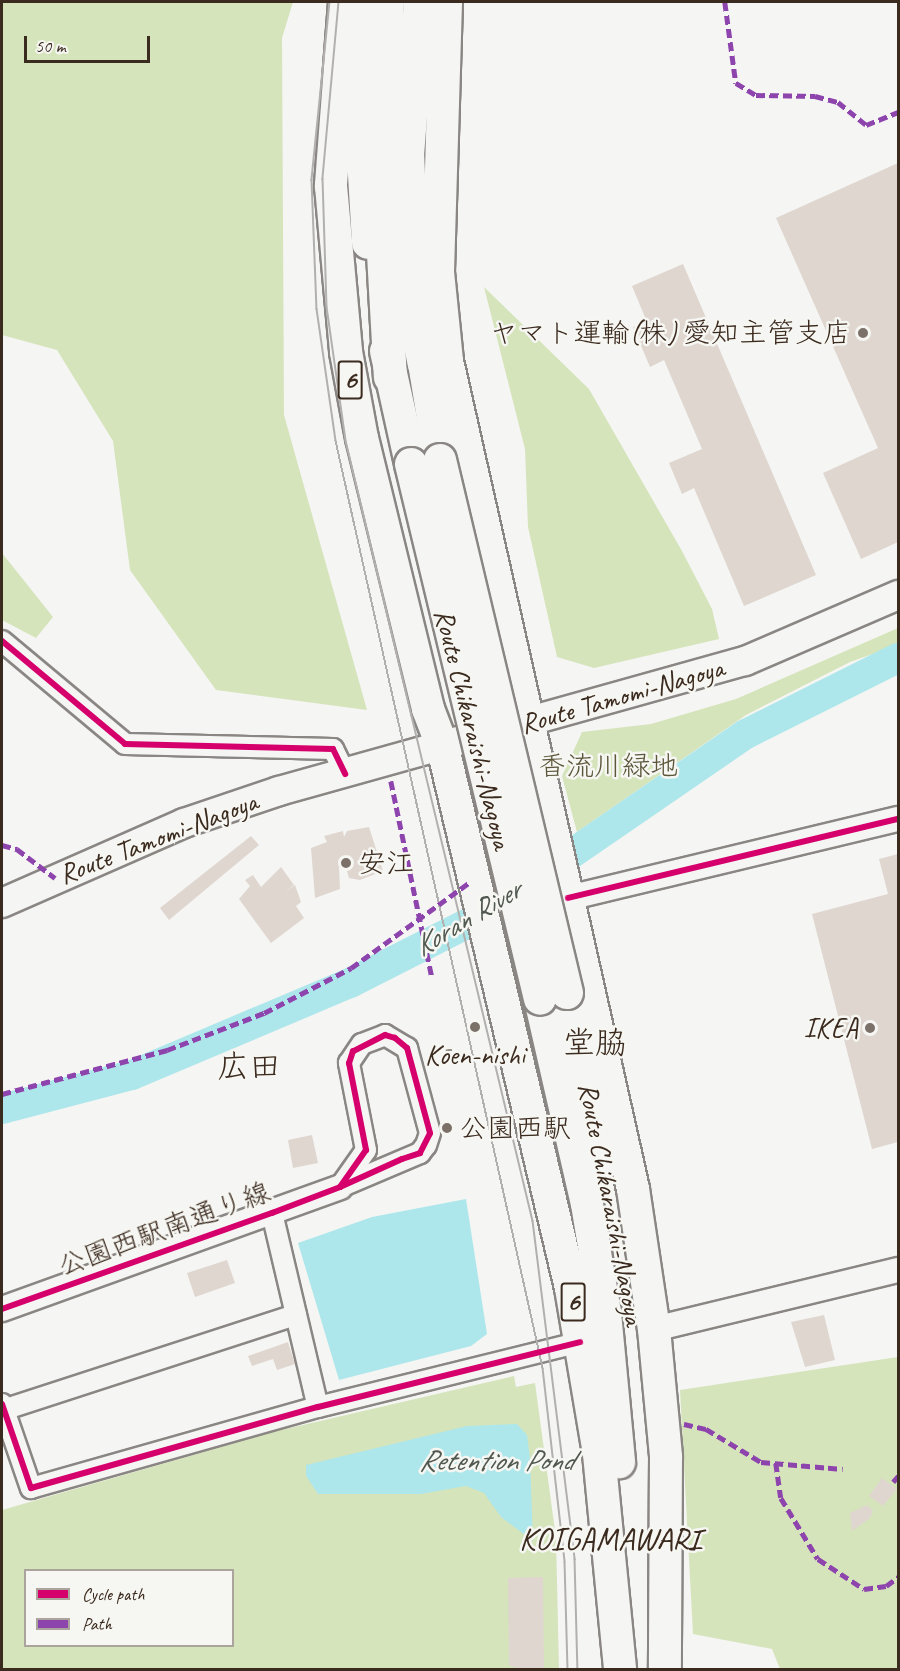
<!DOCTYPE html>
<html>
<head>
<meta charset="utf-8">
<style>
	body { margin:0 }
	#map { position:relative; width:900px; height:1671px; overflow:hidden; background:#f5f5f3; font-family:Caveat,"Klee One",sans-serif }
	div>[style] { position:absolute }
	.green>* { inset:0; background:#d5e4bb }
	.water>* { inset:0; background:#aee7eb }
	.river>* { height:30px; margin:-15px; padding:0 15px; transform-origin:15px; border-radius:15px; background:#aee7eb }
	.building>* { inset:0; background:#dfd6cf }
	.roads { filter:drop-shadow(2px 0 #8a8683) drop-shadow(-2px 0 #8a8683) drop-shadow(0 2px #8a8683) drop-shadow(0 -2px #8a8683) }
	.minor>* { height:20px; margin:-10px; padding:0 10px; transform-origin:10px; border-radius:10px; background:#f5f5f3 }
	.tertiary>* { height:24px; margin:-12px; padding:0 12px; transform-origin:12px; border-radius:12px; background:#f5f5f3 }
	.secondary>* { height:28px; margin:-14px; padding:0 14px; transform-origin:14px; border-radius:14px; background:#f5f5f3 }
	.primary>* { height:32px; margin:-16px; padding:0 16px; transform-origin:16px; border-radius:16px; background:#f5f5f3 }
	.motorway>* { height:33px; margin:-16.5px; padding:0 16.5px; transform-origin:16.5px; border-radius:16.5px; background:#f5f5f3 }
	.tram>* { height:1.5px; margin:-0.75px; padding:0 0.75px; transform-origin:0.75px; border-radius:0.75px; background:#b2b0ae }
	.bridges { filter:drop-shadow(2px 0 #8a8683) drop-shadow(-2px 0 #8a8683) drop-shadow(0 2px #8a8683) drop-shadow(0 -2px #8a8683) }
	.primary-bridge>* { height:32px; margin:-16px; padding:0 16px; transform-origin:16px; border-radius:16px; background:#f5f5f3 }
	.quiet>* { height:4.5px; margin-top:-2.25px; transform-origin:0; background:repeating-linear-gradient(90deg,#8e44ad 0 9px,transparent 0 13.5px) }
	.cycleway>* { height:6px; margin:-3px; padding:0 3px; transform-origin:3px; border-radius:3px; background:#d6006c }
	.dots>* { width:16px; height:16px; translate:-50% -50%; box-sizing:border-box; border:3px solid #f6f6f2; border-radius:50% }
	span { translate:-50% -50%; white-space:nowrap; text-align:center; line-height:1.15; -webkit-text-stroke:5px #f6f6f2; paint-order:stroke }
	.shield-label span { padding:2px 4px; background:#f6f6f2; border:2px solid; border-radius:4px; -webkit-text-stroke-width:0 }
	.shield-label { font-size:27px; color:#3b2a1e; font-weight:700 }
	.poi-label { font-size:28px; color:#3b2a1e }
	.right { translate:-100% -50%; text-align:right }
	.left { translate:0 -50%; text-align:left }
	.street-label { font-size:28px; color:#3b2a1e }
	.park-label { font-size:28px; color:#5b553a }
	.water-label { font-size:30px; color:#505850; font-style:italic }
	.quarter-label { font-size:32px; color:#3b2a1e }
	.frame { position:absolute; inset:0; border:3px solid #3b2a1e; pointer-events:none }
	.legend { position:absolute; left:24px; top:1569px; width:210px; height:78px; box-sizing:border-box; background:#f6f6f2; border:2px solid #aba49d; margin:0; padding:8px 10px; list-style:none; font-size:18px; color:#3b2a1e }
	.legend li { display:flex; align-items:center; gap:12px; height:30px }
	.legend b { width:30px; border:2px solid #aba49d }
	.scale { position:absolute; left:24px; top:36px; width:126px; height:27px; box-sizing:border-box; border:3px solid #3b2a1e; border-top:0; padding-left:8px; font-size:18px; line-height:21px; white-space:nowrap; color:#3b2a1e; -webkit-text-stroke:4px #f6f6f2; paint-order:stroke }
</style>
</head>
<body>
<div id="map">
	<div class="green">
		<i style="clip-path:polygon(2px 2px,293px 2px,282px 38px,284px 415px,367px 710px,216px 690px,130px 570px,113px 441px,57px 350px,2px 335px)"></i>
		<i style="clip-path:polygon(484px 287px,589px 389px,682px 551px,712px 609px,719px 639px,594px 668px,557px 657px,528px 527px,525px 449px)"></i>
		<i style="clip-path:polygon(2px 553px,53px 617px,36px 638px,2px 620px)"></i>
		<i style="clip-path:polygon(898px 628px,898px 645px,850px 662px,746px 715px,577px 832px,562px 776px,582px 732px,651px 724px,736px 699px)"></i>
		<i style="clip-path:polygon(898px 1357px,898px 1669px,780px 1669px,772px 1649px,693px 1634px,680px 1390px)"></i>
		<i style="clip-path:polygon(evenodd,514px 1376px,516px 1387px,535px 1383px,556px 1538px,559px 1669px,2px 1669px,2px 1510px,277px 1431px,514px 1376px,26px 1570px,232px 1570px,232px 1646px,26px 1646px,26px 1570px)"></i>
	</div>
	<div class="water">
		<i style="clip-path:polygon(466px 1199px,487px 1334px,471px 1346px,339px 1380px,298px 1243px,372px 1217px)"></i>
		<i style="clip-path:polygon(517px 1424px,527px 1435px,530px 1458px,533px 1541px,501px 1517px,484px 1493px,466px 1486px,421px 1494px,318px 1494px,306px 1476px,306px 1465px,467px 1426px)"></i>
	</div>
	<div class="river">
		<i style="left:2px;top:1109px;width:134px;rotate:-14.7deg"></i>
		<i style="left:132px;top:1075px;width:237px;rotate:-22.9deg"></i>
		<i style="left:350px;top:983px;width:144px;rotate:-26.9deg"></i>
		<i style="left:478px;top:918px;width:325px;rotate:-34.5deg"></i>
		<i style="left:746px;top:734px;width:170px;rotate:-26.6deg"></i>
	</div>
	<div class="building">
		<i style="clip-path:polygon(898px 163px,898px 542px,861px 559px,823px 473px,878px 448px,776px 218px)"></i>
		<i style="clip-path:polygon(683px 264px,816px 575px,744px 606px,694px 488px,682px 494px,669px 463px,702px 449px,664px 360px,650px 367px,633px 327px,647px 322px,632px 286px)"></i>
		<i style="clip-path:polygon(369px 827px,383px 871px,360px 880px,349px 878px,345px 865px,339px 867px,340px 889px,315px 898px,311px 848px,327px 842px,324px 836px,343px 831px,344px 837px,347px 831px)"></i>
		<i style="clip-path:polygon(251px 836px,259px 845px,169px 920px,160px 908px)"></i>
		<i style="clip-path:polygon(898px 854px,898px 1142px,872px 1149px,812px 914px,888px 894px,879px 859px)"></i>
		<i style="clip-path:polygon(281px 867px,294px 885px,284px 893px,295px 885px,301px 902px,296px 906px,304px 918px,271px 943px,239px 899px,250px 886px,245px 880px,253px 875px,261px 887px)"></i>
		<i style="clip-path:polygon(312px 1135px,318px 1163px,293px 1168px,288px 1140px)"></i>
		<i style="clip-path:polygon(227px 1260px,235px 1283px,195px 1297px,187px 1273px)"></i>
		<i style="clip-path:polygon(824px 1315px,835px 1360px,805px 1367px,791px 1322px)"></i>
		<i style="clip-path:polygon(288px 1342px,295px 1364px,277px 1370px,273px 1359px,252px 1366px,248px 1356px)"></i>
		<i style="clip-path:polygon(882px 1478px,897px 1489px,883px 1506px,869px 1496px)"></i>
		<i style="clip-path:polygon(867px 1505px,873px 1511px,870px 1518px,852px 1531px,850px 1513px)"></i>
		<i style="clip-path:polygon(543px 1577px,544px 1670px,520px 1670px,509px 1665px,508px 1578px)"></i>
	</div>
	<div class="roads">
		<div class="minor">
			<i style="left:2px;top:641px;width:160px;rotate:39.9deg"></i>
			<i style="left:125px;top:744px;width:208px;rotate:1.4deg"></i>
			<i style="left:333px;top:749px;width:28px;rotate:64deg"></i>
			<i style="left:385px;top:1035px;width:26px;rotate:31deg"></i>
			<i style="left:407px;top:1048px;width:88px;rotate:74.9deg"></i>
			<i style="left:430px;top:1133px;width:13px;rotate:108deg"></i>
			<i style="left:426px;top:1145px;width:10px;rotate:127deg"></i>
			<i style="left:420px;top:1153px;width:87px;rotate:157deg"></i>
			<i style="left:340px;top:1187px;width:45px;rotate:-54.9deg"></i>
			<i style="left:366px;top:1150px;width:89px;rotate:-101.1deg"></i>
			<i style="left:349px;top:1063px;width:23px;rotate:-56deg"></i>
			<i style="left:362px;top:1044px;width:25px;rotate:-21deg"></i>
			<i style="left:272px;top:1213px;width:199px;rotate:76.7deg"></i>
			<i style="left:2px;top:1404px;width:89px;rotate:71deg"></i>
			<i style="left:31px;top:1488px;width:298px;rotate:-15.8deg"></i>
			<i style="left:318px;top:1407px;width:270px;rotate:-13.9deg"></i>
			<i style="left:3px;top:1410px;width:308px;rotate:-18deg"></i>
		</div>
		<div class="tertiary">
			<i style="left:568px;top:898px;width:339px;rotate:-13.5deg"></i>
			<i style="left:2px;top:1309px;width:359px;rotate:-19.8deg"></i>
			<i style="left:654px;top:1329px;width:251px;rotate:-13.6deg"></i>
		</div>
		<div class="secondary">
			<i style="left:2px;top:903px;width:199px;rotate:-23.7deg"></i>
			<i style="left:184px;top:823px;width:100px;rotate:-18.6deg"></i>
			<i style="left:279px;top:791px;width:484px;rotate:-15.6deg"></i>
			<i style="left:745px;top:661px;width:167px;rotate:-23.3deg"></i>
		</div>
		<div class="primary">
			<i style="left:345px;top:2px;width:185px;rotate:94.4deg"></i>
			<i style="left:331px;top:186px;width:167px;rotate:84.8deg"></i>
			<i style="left:346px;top:352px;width:87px;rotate:79.5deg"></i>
			<i style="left:362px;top:438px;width:279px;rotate:76.3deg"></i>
			<i style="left:428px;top:709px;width:42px;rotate:69deg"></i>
			<i style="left:443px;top:748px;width:555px;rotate:76.66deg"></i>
			<i style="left:571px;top:1288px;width:168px;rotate:80.4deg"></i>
			<i style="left:599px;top:1454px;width:217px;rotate:84.4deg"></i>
			<i style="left:366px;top:2px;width:88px;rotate:94.5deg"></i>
			<i style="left:359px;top:90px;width:153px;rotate:86.6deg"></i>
			<i style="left:446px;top:2px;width:270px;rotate:91.7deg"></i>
			<i style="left:438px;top:272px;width:89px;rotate:84.2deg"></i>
			<i style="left:447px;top:361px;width:849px;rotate:77.34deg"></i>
			<i style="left:633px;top:1189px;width:142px;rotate:81.5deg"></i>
			<i style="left:654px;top:1329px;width:129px;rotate:84.6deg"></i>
			<i style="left:666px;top:1457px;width:213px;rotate:90.3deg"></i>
			<i style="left:414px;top:290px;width:135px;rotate:-92.5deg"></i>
			<i style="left:408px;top:155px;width:153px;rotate:-85.5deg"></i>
			<i style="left:420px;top:339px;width:123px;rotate:80.6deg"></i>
			<i style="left:386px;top:351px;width:116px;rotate:77.5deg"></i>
			<i style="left:567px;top:993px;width:173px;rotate:77deg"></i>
			<i style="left:540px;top:999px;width:210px;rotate:77.1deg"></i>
			<i style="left:587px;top:1204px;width:110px;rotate:80.6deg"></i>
			<i style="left:605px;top:1313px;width:150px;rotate:84.6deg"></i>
		</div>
		<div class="motorway">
			<i style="left:387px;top:2px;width:162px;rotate:93.2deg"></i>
			<i style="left:378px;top:164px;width:213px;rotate:86.8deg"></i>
			<i style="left:403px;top:261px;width:105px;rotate:78.5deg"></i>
		</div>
	</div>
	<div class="tram">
		<i style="left:330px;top:2px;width:179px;rotate:95.8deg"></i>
		<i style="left:312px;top:180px;width:129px;rotate:87.8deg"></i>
		<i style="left:317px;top:309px;width:133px;rotate:81.8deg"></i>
		<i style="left:336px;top:441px;width:950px;rotate:77.41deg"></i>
		<i style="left:543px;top:1368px;width:195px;rotate:83.5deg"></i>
		<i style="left:565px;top:1562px;width:108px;rotate:88.4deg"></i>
		<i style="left:339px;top:2px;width:178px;rotate:95.2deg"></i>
		<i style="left:323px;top:179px;width:128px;rotate:88.2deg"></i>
		<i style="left:327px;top:307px;width:135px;rotate:81.9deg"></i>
		<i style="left:346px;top:441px;width:802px;rotate:76.52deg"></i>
		<i style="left:533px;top:1221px;width:341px;rotate:82.9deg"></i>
		<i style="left:575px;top:1559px;width:111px;rotate:88.5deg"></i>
	</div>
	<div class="bridges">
		<div class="primary-bridge">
			<i style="left:440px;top:460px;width:548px;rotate:76.6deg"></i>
			<i style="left:411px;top:464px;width:550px;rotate:76.44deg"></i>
		</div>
	</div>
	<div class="quiet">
		<i style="left:725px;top:2px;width:82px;rotate:82.3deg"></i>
		<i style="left:736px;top:83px;width:23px;rotate:31deg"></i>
		<i style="left:756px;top:95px;width:59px;rotate:1deg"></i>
		<i style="left:815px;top:96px;width:24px;rotate:15deg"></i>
		<i style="left:838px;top:102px;width:36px;rotate:39deg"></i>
		<i style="left:866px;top:125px;width:35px;rotate:-22deg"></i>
		<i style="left:391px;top:781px;width:201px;rotate:78.2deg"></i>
		<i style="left:2px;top:845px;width:16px;rotate:15deg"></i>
		<i style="left:17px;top:849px;width:48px;rotate:37.3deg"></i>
		<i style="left:2px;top:1094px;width:171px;rotate:-14.9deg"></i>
		<i style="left:167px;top:1050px;width:104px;rotate:-20.9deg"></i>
		<i style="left:264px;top:1013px;width:98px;rotate:-27.3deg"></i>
		<i style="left:351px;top:968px;width:148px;rotate:-35.9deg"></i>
		<i style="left:684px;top:1424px;width:23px;rotate:13deg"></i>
		<i style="left:706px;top:1429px;width:64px;rotate:31deg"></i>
		<i style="left:761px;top:1462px;width:82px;rotate:4.9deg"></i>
		<i style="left:776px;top:1463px;width:35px;rotate:82deg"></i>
		<i style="left:781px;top:1498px;width:71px;rotate:58.8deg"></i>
		<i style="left:818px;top:1559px;width:55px;rotate:33.1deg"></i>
		<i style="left:864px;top:1589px;width:22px;rotate:-8deg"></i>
		<i style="left:886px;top:1586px;width:15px;rotate:-37deg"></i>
		<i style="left:893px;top:1482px;width:8px;rotate:-50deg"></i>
	</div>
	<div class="cycleway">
		<i style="left:2px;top:641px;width:160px;rotate:39.9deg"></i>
		<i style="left:125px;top:744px;width:208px;rotate:1.4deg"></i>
		<i style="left:333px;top:749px;width:28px;rotate:64deg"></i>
		<i style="left:568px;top:898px;width:339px;rotate:-13.5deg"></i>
		<i style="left:2px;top:1309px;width:287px;rotate:-19.6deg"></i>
		<i style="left:272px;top:1213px;width:73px;rotate:-20.9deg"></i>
		<i style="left:340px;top:1187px;width:68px;rotate:-24.3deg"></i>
		<i style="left:402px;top:1159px;width:19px;rotate:-18deg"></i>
		<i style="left:420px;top:1153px;width:22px;rotate:-63deg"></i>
		<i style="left:430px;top:1133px;width:88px;rotate:-105.1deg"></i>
		<i style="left:407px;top:1048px;width:16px;rotate:-140deg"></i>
		<i style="left:395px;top:1038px;width:10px;rotate:-163deg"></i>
		<i style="left:385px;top:1035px;width:36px;rotate:153deg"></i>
		<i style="left:353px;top:1051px;width:13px;rotate:108deg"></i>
		<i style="left:349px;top:1063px;width:89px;rotate:78.9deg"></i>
		<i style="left:366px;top:1150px;width:45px;rotate:125.1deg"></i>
		<i style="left:2px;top:1404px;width:89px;rotate:71deg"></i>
		<i style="left:31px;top:1488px;width:298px;rotate:-15.8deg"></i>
		<i style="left:318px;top:1407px;width:270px;rotate:-13.9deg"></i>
	</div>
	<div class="dots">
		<i style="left:863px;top:333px;background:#7c7169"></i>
		<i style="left:346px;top:863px;background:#7c7169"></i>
		<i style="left:475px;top:1027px;background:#7c7169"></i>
		<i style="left:870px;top:1028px;background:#7c7169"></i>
		<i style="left:447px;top:1128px;background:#7c7169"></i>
	</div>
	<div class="shield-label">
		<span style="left:350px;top:380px">6</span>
		<span style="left:573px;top:1302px">6</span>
	</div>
	<div class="poi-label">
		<span class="right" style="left:851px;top:333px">ヤマト運輸(株) 愛知主管支店</span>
		<span class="left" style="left:358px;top:863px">安江</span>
		<span class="right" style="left:858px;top:1028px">IKEA</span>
		<span style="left:475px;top:1055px">Kōen-nishi</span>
		<span class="left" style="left:459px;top:1128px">公園西駅</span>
	</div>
	<div class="street-label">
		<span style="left:622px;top:696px;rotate:-16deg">Route Tamomi-Nagoya</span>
		<span style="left:473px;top:729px;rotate:76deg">Route Chikaraishi-Nagoya</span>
		<span style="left:158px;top:838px;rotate:-21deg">Route Tamomi-Nagoya</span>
		<span style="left:611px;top:1204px;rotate:79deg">Route Chikaraishi-Nagoya</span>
		<span style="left:164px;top:1229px;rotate:-20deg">公園西駅南通り線</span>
	</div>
	<div class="park-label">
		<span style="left:608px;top:766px">香流川緑地</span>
	</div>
	<div class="water-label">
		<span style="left:467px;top:918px;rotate:-31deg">Koran River</span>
		<span style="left:496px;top:1460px">Retention Pond</span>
	</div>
	<div class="quarter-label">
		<span style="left:595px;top:1043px">堂脇</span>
		<span style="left:249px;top:1067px">広田</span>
		<span style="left:610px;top:1539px">KOIGAMAWARI</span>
	</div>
	<div class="frame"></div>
	<ul class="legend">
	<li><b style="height:8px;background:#d6006c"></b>Cycle path</li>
	<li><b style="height:8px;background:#8e44ad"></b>Path</li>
	</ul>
	<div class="scale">50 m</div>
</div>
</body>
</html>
